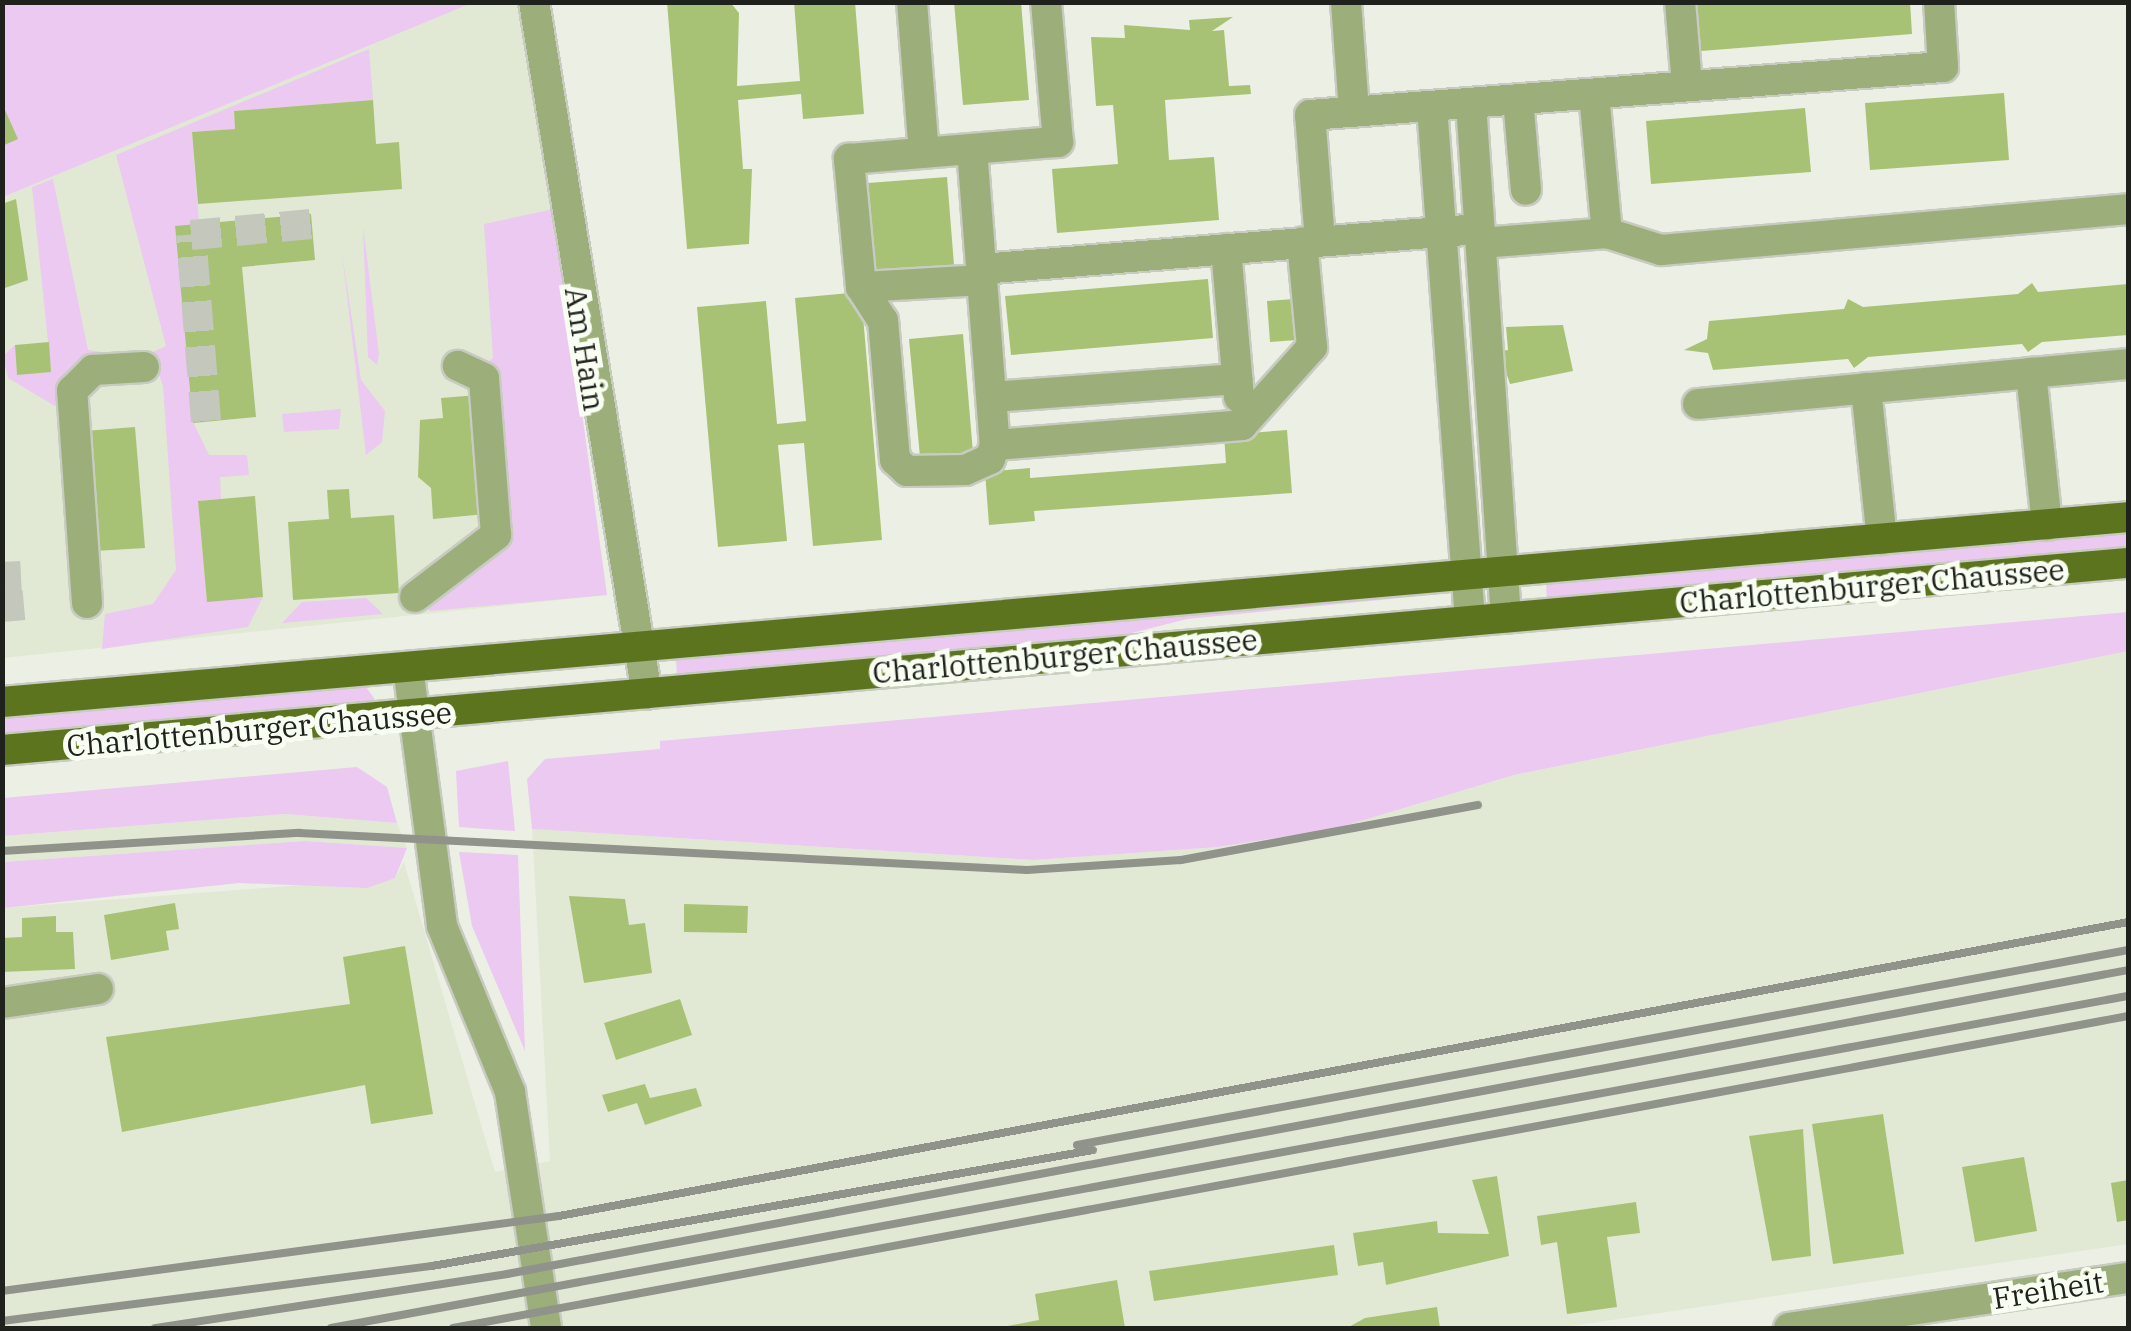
<!DOCTYPE html>
<html>
<head>
<meta charset="utf-8">
<style>
	body { margin:0 }
	#map { position:relative; width:2131px; height:1331px; overflow:hidden; background:#ecf0e4; font-family:"IBM Plex Serif",serif }
	div>[style] { position:absolute }
	.built>* { inset:0; background:#e1e9d5 }
	.green>* { inset:0; background:#ebc9f0 }
	.building>* { inset:0; background:#a8c275 }
	.minor-tunnel>* { height:30px; margin-top:-15px; transform-origin:0; background:repeating-linear-gradient(90deg,#c3c7bc 0 30px,transparent 0 45px) }
	.roads { filter:drop-shadow(2px 0 #c7cbc0) drop-shadow(-2px 0 #c7cbc0) drop-shadow(0 2px #c7cbc0) drop-shadow(0 -2px #c7cbc0) }
	.minor>* { height:30px; margin:-15px; padding:0 15px; transform-origin:15px; border-radius:15px; background:#9cae7a }
	.major>* { height:30px; margin:-15px; padding:0 15px; transform-origin:15px; border-radius:15px; background:#5d741f }
	.rail>* { height:8px; margin:-4px; padding:0 4px; transform-origin:4px; border-radius:4px; background:#90938a }
	span { translate:-50% -50%; white-space:nowrap; text-align:center; line-height:1.15; -webkit-text-stroke:10px #f9fef2; paint-order:stroke }
	.street-label { font-size:30px; color:#1f211d }
	.frame { position:absolute; inset:0; border:5px solid #1f211d; pointer-events:none }
</style>
</head>
<body>
<div id="map">
	<div class="built">
		<i style="clip-path:polygon(472px 3px,522px 3px,607px 595px,3px 658px,3px 197px)"></i>
		<i style="clip-path:polygon(2128px 651px,2128px 1244px,1558px 1328px,3px 1328px,2px 908px,395px 878px,404px 862px,495px 1172px,550px 1161px,532px 829px,1034px 860px,1218px 847px,1334px 829px,1514px 775px)"></i>
		<i style="clip-path:polygon(285px 814px,397px 823px,407px 848px,305px 841px,3px 862px,3px 836px)"></i>
	</div>
	<div class="green">
		<i style="clip-path:polygon(3px 2px,472px 3px,3px 197px)"></i>
		<i style="clip-path:polygon(369px 49px,373px 100px,234px 111px,235px 129px,192px 133px,199px 224px,175px 227px,193px 422px,209px 455px,247px 455px,249px 475px,220px 477px,221px 499px,198px 501px,207px 601px,263px 597px,248px 627px,102px 649px,105px 614px,153px 604px,176px 570px,163px 386px,151px 353px,166px 346px,116px 155px)"></i>
		<i style="clip-path:polygon(53px 179px,88px 350px,116px 354px,119px 364px,60px 409px,8px 378px,3px 356px,15px 345px,17px 375px,51px 371px,32px 187px)"></i>
		<i style="clip-path:polygon(554px 209px,607px 595px,429px 611px,429px 601px,506px 544px,477px 370px,493px 358px,484px 224px)"></i>
		<i style="clip-path:polygon(363px 226px,379px 354px,377px 365px,368px 357px)"></i>
		<i style="clip-path:polygon(342px 253px,361px 380px,385px 411px,382px 442px,366px 455px)"></i>
		<i style="clip-path:polygon(341px 409px,339px 429px,284px 432px,282px 414px)"></i>
		<i style="clip-path:polygon(2128px 533px,2128px 550px,1547px 600px,1546px 583px)"></i>
		<i style="clip-path:polygon(1452px 593px,1187px 619px,1116px 637px,677px 676px,676px 660px)"></i>
		<i style="clip-path:polygon(366px 598px,383px 614px,282px 623px,302px 602px)"></i>
		<i style="clip-path:polygon(2128px 612px,2128px 651px,1514px 775px,1334px 829px,1218px 847px,1034px 860px,532px 829px,527px 779px,545px 759px,660px 749px,660px 741px)"></i>
		<i style="clip-path:polygon(366px 687px,376px 701px,3px 734px,3px 718px)"></i>
		<i style="clip-path:polygon(508px 761px,515px 831px,459px 827px,456px 771px)"></i>
		<i style="clip-path:polygon(357px 767px,387px 787px,397px 823px,285px 814px,3px 836px,3px 798px)"></i>
		<i style="clip-path:polygon(305px 841px,407px 848px,395px 878px,367px 888px,239px 883px,3px 908px,3px 862px)"></i>
		<i style="clip-path:polygon(459px 852px,518px 855px,525px 1051px,472px 926px)"></i>
	</div>
	<div class="building">
		<i style="clip-path:polygon(667px 2px,730px 2px,739px 13px,737px 86px,800px 81px,794px 2px,855px 2px,864px 114px,803px 119px,801px 94px,738px 100px,743px 169px,752px 169px,749px 244px,687px 249px)"></i>
		<i style="clip-path:polygon(954px 2px,1021px 2px,1029px 100px,963px 105px)"></i>
		<i style="clip-path:polygon(1697px 2px,1910px 2px,1912px 34px,1701px 51px)"></i>
		<i style="clip-path:polygon(1233px 17px,1212px 31px,1224px 30px,1229px 86px,1250px 85px,1251px 94px,1165px 100px,1169px 160px,1214px 157px,1219px 220px,1057px 233px,1052px 169px,1118px 164px,1113px 105px,1096px 106px,1091px 37px,1125px 38px,1124px 25px,1190px 30px,1189px 20px)"></i>
		<i style="clip-path:polygon(2004px 93px,2009px 160px,1870px 170px,1865px 103px)"></i>
		<i style="clip-path:polygon(373px 100px,376px 144px,399px 142px,402px 189px,198px 204px,192px 132px,235px 129px,234px 111px)"></i>
		<i style="clip-path:polygon(1805px 108px,1811px 172px,1651px 184px,1646px 121px)"></i>
		<i style="clip-path:polygon(5px 110px,18px 139px,2px 146px,2px 111px)"></i>
		<i style="clip-path:polygon(947px 177px,954px 265px,875px 271px,868px 183px)"></i>
		<i style="clip-path:polygon(16px 199px,28px 280px,2px 289px,2px 204px)"></i>
		<i style="clip-path:polygon(311px 214px,315px 260px,242px 267px,256px 417px,193px 423px,175px 226px)"></i>
		<i style="clip-path:polygon(1208px 279px,1213px 338px,1011px 355px,1005px 296px)"></i>
		<i style="clip-path:polygon(2032px 283px,2038px 292px,2128px 284px,2128px 335px,2042px 342px,2028px 352px,2022px 344px,1868px 357px,1854px 368px,1848px 359px,1713px 370px,1708px 353px,1684px 350px,1707px 339px,1709px 321px,1844px 309px,1848px 299px,1863px 307px,2018px 294px)"></i>
		<i style="clip-path:polygon(861px 292px,882px 540px,813px 546px,804px 443px,778px 445px,787px 541px,718px 547px,697px 307px,766px 301px,777px 424px,806px 421px,795px 298px)"></i>
		<i style="clip-path:polygon(1294px 299px,1297px 340px,1270px 342px,1267px 301px)"></i>
		<i style="clip-path:polygon(1563px 325px,1573px 371px,1510px 384px,1499px 351px,1508px 350px,1506px 327px)"></i>
		<i style="clip-path:polygon(963px 334px,973px 453px,920px 457px,909px 339px)"></i>
		<i style="clip-path:polygon(49px 342px,51px 372px,17px 375px,15px 345px)"></i>
		<i style="clip-path:polygon(478px 395px,486px 514px,433px 519px,431px 488px,418px 477px,420px 420px,443px 418px,441px 398px)"></i>
		<i style="clip-path:polygon(135px 427px,145px 548px,95px 551px,85px 431px)"></i>
		<i style="clip-path:polygon(1287px 430px,1292px 493px,1034px 511px,1035px 521px,989px 525px,985px 472px,1030px 468px,1030px 478px,1226px 463px,1224px 435px)"></i>
		<i style="clip-path:polygon(349px 489px,351px 518px,394px 515px,399px 593px,293px 600px,288px 522px,329px 519px,327px 490px)"></i>
		<i style="clip-path:polygon(255px 496px,263px 597px,207px 602px,198px 501px)"></i>
		<i style="clip-path:polygon(569px 896px,625px 899px,629px 925px,645px 923px,652px 973px,584px 983px)"></i>
		<i style="clip-path:polygon(175px 903px,179px 929px,166px 931px,169px 950px,111px 960px,104px 915px)"></i>
		<i style="clip-path:polygon(684px 904px,748px 906px,747px 933px,684px 932px)"></i>
		<i style="clip-path:polygon(56px 916px,56px 932px,73px 932px,75px 969px,2px 972px,2px 938px,22px 937px,22px 918px)"></i>
		<i style="clip-path:polygon(405px 946px,433px 1114px,371px 1124px,365px 1085px,122px 1132px,106px 1037px,350px 1004px,343px 957px)"></i>
		<i style="clip-path:polygon(680px 999px,692px 1035px,616px 1060px,604px 1023px)"></i>
		<i style="clip-path:polygon(645px 1084px,650px 1098px,696px 1088px,702px 1106px,645px 1125px,637px 1103px,608px 1112px,602px 1095px)"></i>
		<i style="clip-path:polygon(1883px 1114px,1904px 1254px,1833px 1264px,1812px 1124px)"></i>
		<i style="clip-path:polygon(1803px 1129px,1811px 1256px,1772px 1261px,1749px 1136px)"></i>
		<i style="clip-path:polygon(2024px 1157px,2037px 1231px,1975px 1242px,1962px 1167px)"></i>
		<i style="clip-path:polygon(1497px 1176px,1509px 1256px,1386px 1285px,1383px 1262px,1358px 1266px,1353px 1233px,1437px 1221px,1438px 1233px,1489px 1234px,1472px 1180px)"></i>
		<i style="clip-path:polygon(2128px 1180px,2128px 1220px,2117px 1222px,2111px 1183px)"></i>
		<i style="clip-path:polygon(1636px 1202px,1640px 1233px,1607px 1237px,1617px 1307px,1567px 1314px,1557px 1242px,1541px 1245px,1537px 1216px)"></i>
		<i style="clip-path:polygon(1334px 1245px,1338px 1275px,1154px 1301px,1149px 1271px)"></i>
		<i style="clip-path:polygon(1117px 1280px,1125px 1328px,997px 1328px,1039px 1320px,1035px 1294px)"></i>
		<i style="clip-path:polygon(1437px 1307px,1440px 1328px,1347px 1328px,1365px 1318px)"></i>
	</div>
	<div class="minor-tunnel">
		<i style="left:206px;top:421px;width:187px;rotate:-94.6deg"></i>
		<i style="left:191px;top:235px;width:121px;rotate:-5.2deg"></i>
		<i style="left:2px;top:577px;width:19px;rotate:-3deg"></i>
		<i style="left:2px;top:607px;width:22px;rotate:-5deg"></i>
	</div>
	<div class="roads">
		<div class="minor">
			<i style="left:534px;top:2px;width:701px;rotate:80.73deg"></i>
			<i style="left:912px;top:2px;width:151px;rotate:85.5deg"></i>
			<i style="left:1346px;top:2px;width:110px;rotate:85.8deg"></i>
			<i style="left:1680px;top:2px;width:84px;rotate:85.2deg"></i>
			<i style="left:1594px;top:94px;width:140px;rotate:84.7deg"></i>
			<i style="left:1518px;top:99px;width:91px;rotate:85deg"></i>
			<i style="left:1471px;top:103px;width:516px;rotate:86.11deg"></i>
			<i style="left:1432px;top:106px;width:516px;rotate:85.78deg"></i>
			<i style="left:972px;top:149px;width:297px;rotate:85.6deg"></i>
			<i style="left:995px;top:445px;width:15px;rotate:110deg"></i>
			<i style="left:990px;top:459px;width:27px;rotate:156deg"></i>
			<i style="left:965px;top:470px;width:58px;rotate:179deg"></i>
			<i style="left:907px;top:471px;width:16px;rotate:-137deg"></i>
			<i style="left:895px;top:460px;width:140px;rotate:-94.9deg"></i>
			<i style="left:883px;top:321px;width:40px;rotate:-122.9deg"></i>
			<i style="left:861px;top:287px;width:129px;rotate:-95.4deg"></i>
			<i style="left:849px;top:159px;width:210px;rotate:-4.7deg"></i>
			<i style="left:1058px;top:142px;width:141px;rotate:-94.9deg"></i>
			<i style="left:1320px;top:241px;width:126px;rotate:-94.5deg"></i>
			<i style="left:1310px;top:115px;width:635px;rotate:-4.34deg"></i>
			<i style="left:1943px;top:67px;width:65px;rotate:-93.5deg"></i>
			<i style="left:1481px;top:243px;width:126px;rotate:-4.5deg"></i>
			<i style="left:1607px;top:233px;width:57px;rotate:17.5deg"></i>
			<i style="left:1661px;top:250px;width:469px;rotate:-5deg"></i>
			<i style="left:1226px;top:249px;width:149px;rotate:85deg"></i>
			<i style="left:981px;top:269px;width:483px;rotate:-4.6deg"></i>
			<i style="left:861px;top:287px;width:120px;rotate:-3.3deg"></i>
			<i style="left:1866px;top:388px;width:152px;rotate:84deg"></i>
			<i style="left:992px;top:397px;width:246px;rotate:-4.2deg"></i>
			<i style="left:1698px;top:404px;width:334px;rotate:-5.3deg"></i>
			<i style="left:995px;top:445px;width:248px;rotate:-4.6deg"></i>
			<i style="left:1242px;top:425px;width:105px;rotate:-48.1deg"></i>
			<i style="left:1312px;top:347px;width:105px;rotate:-95.4deg"></i>
			<i style="left:2047px;top:525px;width:153px;rotate:-96deg"></i>
			<i style="left:2031px;top:373px;width:97px;rotate:-5.3deg"></i>
			<i style="left:415px;top:597px;width:102px;rotate:-37.4deg"></i>
			<i style="left:496px;top:535px;width:157px;rotate:-94.4deg"></i>
			<i style="left:484px;top:378px;width:29px;rotate:-155deg"></i>
			<i style="left:87px;top:603px;width:213px;rotate:-94deg"></i>
			<i style="left:72px;top:391px;width:30px;rotate:-45deg"></i>
			<i style="left:93px;top:370px;width:51px;rotate:-3.4deg"></i>
			<i style="left:408px;top:667px;width:261px;rotate:82.5deg"></i>
			<i style="left:442px;top:926px;width:179px;rotate:67.7deg"></i>
			<i style="left:510px;top:1092px;width:239px;rotate:81.3deg"></i>
			<i style="left:2px;top:1003px;width:97px;rotate:-8.3deg"></i>
			<i style="left:1789px;top:1328px;width:343px;rotate:-8.4deg"></i>
		</div>
		<div class="major">
			<i style="left:2px;top:702px;width:2134px;rotate:-4.97deg"></i>
			<i style="left:2px;top:750px;width:2134px;rotate:-5.03deg"></i>
		</div>
	</div>
	<div class="rail">
		<i style="left:2px;top:851px;width:298px;rotate:-3.5deg"></i>
		<i style="left:299px;top:833px;width:729px;rotate:2.91deg"></i>
		<i style="left:1027px;top:870px;width:154px;rotate:-3.7deg"></i>
		<i style="left:1181px;top:860px;width:302px;rotate:-10.5deg"></i>
		<i style="left:1077px;top:1145px;width:1069px;rotate:-10.51deg"></i>
		<i style="left:2px;top:1291px;width:562px;rotate:-7.67deg"></i>
		<i style="left:559px;top:1216px;width:1596px;rotate:-10.61deg"></i>
		<i style="left:2px;top:1321px;width:434px;rotate:-7.3deg"></i>
		<i style="left:432px;top:1266px;width:671px;rotate:-9.95deg"></i>
		<i style="left:155px;top:1328px;width:356px;rotate:-8.7deg"></i>
		<i style="left:507px;top:1274px;width:1649px;rotate:-10.62deg"></i>
		<i style="left:331px;top:1328px;width:1827px;rotate:-10.47deg"></i>
		<i style="left:453px;top:1328px;width:1704px;rotate:-10.55deg"></i>
	</div>
	<div class="street-label">
		<span style="left:585px;top:349px;rotate:81deg">Am Hain</span>
		<span style="left:1872px;top:586px;rotate:-5deg">Charlottenburger Chaussee</span>
		<span style="left:1065px;top:656px;rotate:-5deg">Charlottenburger Chaussee</span>
		<span style="left:259px;top:729px;rotate:-5deg">Charlottenburger Chaussee</span>
		<span style="left:2048px;top:1290px;rotate:-9deg">Freiheit</span>
	</div>
	<div class="frame"></div>
</div>
</body>
</html>
